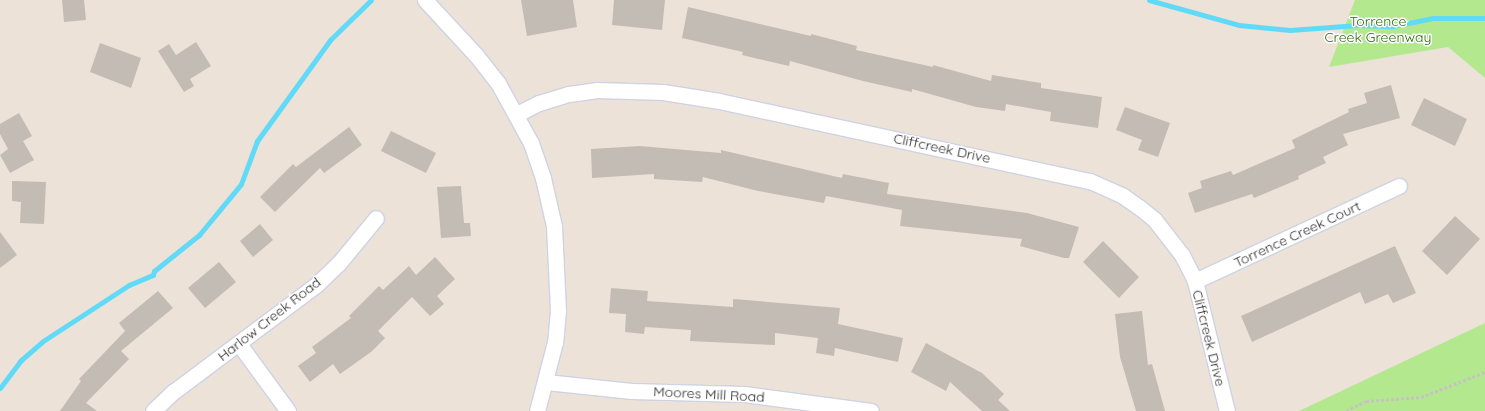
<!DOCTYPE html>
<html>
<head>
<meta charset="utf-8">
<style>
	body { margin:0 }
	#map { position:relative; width:1485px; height:411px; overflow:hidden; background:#ece2d8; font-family:Quicksand,sans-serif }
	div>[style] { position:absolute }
	.green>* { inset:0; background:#b4e88f }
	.stream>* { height:5px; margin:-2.5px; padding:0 2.5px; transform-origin:2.5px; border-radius:2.5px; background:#61daf8 }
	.building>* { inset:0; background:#c3bcb5 }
	.path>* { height:2.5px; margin-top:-1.25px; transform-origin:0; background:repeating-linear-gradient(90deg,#c3c3c3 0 3px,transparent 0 5px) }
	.roads { filter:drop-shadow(1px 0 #cdd3e3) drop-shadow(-1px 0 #cdd3e3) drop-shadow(0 1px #cdd3e3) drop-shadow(0 -1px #cdd3e3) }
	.minor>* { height:15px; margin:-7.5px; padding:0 7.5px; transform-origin:7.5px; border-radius:7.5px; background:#fff }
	span { translate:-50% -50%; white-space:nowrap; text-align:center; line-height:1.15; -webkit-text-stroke:3px #fff; paint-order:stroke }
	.park-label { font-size:14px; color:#2b6a13 }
	.street-label { font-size:14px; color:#282828 }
</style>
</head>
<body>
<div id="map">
	<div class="green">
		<i style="clip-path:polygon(1355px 0,1485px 0,1485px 78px,1448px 47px,1329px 67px)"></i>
		<i style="clip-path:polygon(1485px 323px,1485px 411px,1299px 411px)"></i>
	</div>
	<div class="stream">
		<i style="left:1149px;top:0;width:93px;rotate:15.5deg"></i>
		<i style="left:1239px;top:25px;width:51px;rotate:5.6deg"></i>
		<i style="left:1290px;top:30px;width:68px;rotate:-4.2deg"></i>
		<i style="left:1358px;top:25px;width:35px;rotate:2deg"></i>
		<i style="left:1393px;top:26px;width:41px;rotate:-11.3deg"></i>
		<i style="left:1433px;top:18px;width:52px"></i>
		<i style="left:0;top:388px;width:34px;rotate:-53deg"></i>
		<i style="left:20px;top:361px;width:30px;rotate:-41deg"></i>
		<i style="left:43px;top:341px;width:103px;rotate:-33.1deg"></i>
		<i style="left:129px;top:285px;width:26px;rotate:-23deg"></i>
		<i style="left:153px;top:275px;width:4px;rotate:-76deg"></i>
		<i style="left:154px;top:271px;width:58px;rotate:-38.7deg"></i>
		<i style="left:199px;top:235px;width:66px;rotate:-50.5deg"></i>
		<i style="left:241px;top:184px;width:46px;rotate:-69.6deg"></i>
		<i style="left:257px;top:141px;width:125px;rotate:-54.1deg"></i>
		<i style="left:330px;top:40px;width:57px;rotate:-44.3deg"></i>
	</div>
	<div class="building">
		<i style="clip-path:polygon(62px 0,84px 0,86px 20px,64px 22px)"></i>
		<i style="clip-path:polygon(521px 0,573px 0,577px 27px,527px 36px)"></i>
		<i style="clip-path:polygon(614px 0,665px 0,662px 30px,612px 25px)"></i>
		<i style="clip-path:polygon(688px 7px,811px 36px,811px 34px,857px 46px,856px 50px,933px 67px,933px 65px,991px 81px,992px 75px,1041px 83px,1041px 88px,1102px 97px,1098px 128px,1050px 121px,1051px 112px,1006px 104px,1005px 111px,976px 107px,912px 89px,912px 92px,863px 81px,790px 61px,789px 66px,742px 55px,743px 52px,682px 38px)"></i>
		<i style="clip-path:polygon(196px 42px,211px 66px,190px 79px,194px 86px,184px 92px,158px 51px,169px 44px,176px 55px)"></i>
		<i style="clip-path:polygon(100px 43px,141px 58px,131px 88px,90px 72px)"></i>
		<i style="clip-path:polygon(1391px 85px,1400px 118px,1343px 134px,1348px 145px,1323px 157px,1326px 163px,1298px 176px,1299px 179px,1254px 198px,1252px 194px,1195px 213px,1188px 193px,1202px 188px,1200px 181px,1231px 171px,1233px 175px,1295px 148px,1292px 140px,1349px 112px,1348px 109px,1367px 103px,1364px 93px)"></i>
		<i style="clip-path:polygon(1424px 98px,1467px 119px,1455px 146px,1411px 125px)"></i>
		<i style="clip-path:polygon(1125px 107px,1170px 123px,1158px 157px,1138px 150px,1142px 140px,1116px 130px)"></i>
		<i style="clip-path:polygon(19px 113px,32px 136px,23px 141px,34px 160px,10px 173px,0 155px,8px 149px,0 134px,0 124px)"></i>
		<i style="clip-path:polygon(349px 127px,362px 145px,324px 173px,320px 168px,275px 212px,260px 197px,293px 164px,296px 167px)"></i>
		<i style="clip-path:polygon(391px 131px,436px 153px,426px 173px,381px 151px)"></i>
		<i style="clip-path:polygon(640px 146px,721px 153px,721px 150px,842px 178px,843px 174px,889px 183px,887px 194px,1027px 213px,1079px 227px,1069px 258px,1064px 258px,1020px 246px,1022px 239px,900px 226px,902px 210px,826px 196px,824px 203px,758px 191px,703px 177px,702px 182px,654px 179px,654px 174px,592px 178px,591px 149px)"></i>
		<i style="clip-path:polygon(12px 181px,46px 182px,44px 224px,20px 223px,21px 202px,12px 201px)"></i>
		<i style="clip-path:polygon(461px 186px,464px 223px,470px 223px,471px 236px,441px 238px,437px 187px)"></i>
		<i style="clip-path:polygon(1455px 216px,1480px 239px,1447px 275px,1422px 251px)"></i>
		<i style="clip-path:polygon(260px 224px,273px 240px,253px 257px,240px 241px)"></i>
		<i style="clip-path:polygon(0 232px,17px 255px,0 268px)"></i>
		<i style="clip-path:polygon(1103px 241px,1139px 277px,1119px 298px,1083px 262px)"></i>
		<i style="clip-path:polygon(1395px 246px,1416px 293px,1393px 303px,1388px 294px,1365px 304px,1360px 292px,1252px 342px,1241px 316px)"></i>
		<i style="clip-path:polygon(435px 257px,455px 279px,437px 296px,444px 304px,430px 316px,412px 297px,378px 331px,385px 338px,371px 352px,340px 374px,333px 364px,310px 382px,298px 366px,316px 353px,312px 347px,351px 318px,349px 316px,379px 286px,383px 290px,409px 266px,416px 275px)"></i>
		<i style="clip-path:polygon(219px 262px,236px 282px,205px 308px,188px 288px)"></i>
		<i style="clip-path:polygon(611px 288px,648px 291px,647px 301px,733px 307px,733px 299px,840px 308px,838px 324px,903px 338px,898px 362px,835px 348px,834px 356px,816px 353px,818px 338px,775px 333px,775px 345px,690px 341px,691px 330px,645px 327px,644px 334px,625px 332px,626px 314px,609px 313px)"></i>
		<i style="clip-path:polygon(158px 291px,173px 308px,121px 351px,129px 359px,86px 403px,97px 411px,60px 411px,81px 381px,79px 379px,125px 331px,119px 323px)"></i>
		<i style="clip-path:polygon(1142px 311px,1148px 365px,1152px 364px,1165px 411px,1136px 411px,1120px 357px,1115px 314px)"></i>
		<i style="clip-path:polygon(926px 343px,982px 373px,1004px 394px,998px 400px,1010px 411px,982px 411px,950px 382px,946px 391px,911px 372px)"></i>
	</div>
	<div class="path">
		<i style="left:1346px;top:411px;width:22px;rotate:-27deg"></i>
		<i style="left:1366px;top:401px;width:55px;rotate:-4.2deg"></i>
		<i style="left:1421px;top:397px;width:69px;rotate:-21.3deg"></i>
	</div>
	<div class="roads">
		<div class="minor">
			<i style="left:425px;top:0;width:75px;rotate:47.2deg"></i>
			<i style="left:476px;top:55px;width:36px;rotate:52deg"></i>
			<i style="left:498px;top:83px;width:68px;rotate:61.2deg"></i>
			<i style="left:531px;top:143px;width:37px;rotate:71deg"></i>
			<i style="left:543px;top:178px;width:49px;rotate:77.1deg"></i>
			<i style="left:554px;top:226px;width:84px;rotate:87.3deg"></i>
			<i style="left:558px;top:310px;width:32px;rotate:95deg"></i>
			<i style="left:555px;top:342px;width:71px;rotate:104.6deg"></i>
			<i style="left:517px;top:114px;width:25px;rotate:-27deg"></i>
			<i style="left:539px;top:103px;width:31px;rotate:-17deg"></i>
			<i style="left:569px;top:94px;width:27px;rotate:-8deg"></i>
			<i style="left:596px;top:90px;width:67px;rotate:1.7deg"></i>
			<i style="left:663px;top:92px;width:57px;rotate:9.1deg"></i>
			<i style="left:719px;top:101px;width:380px;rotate:12.2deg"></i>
			<i style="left:1090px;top:181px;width:36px;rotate:24deg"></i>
			<i style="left:1123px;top:196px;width:19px;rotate:35deg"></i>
			<i style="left:1139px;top:207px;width:19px;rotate:39deg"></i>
			<i style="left:1154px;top:219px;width:46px;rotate:52.1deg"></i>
			<i style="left:1182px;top:255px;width:29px;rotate:63deg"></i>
			<i style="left:1195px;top:281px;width:134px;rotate:76.2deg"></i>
			<i style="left:1195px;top:281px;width:225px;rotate:-25deg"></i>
			<i style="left:239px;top:344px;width:83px;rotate:53.8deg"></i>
			<i style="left:546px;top:382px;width:86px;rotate:6deg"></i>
			<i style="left:632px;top:391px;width:112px;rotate:1.5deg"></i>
			<i style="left:744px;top:394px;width:128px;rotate:7.6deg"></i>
			<i style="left:153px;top:411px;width:28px;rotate:-44deg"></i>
			<i style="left:173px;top:392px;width:179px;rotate:-36.8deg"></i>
			<i style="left:316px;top:285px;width:32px;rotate:-44deg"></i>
			<i style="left:339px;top:263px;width:58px;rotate:-50.6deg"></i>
		</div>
	</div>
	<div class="park-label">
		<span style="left:1378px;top:29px">Torrence<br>Creek Greenway</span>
	</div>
	<div class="street-label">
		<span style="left:942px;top:148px;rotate:12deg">Cliffcreek Drive</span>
		<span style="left:1297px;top:234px;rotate:-25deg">Torrence Creek Court</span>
		<span style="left:269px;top:319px;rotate:-38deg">Harlow Creek Road</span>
		<span style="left:1209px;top:338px;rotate:76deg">Cliffcreek Drive</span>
		<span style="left:709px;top:394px;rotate:3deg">Moores Mill Road</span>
	</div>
</div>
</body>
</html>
